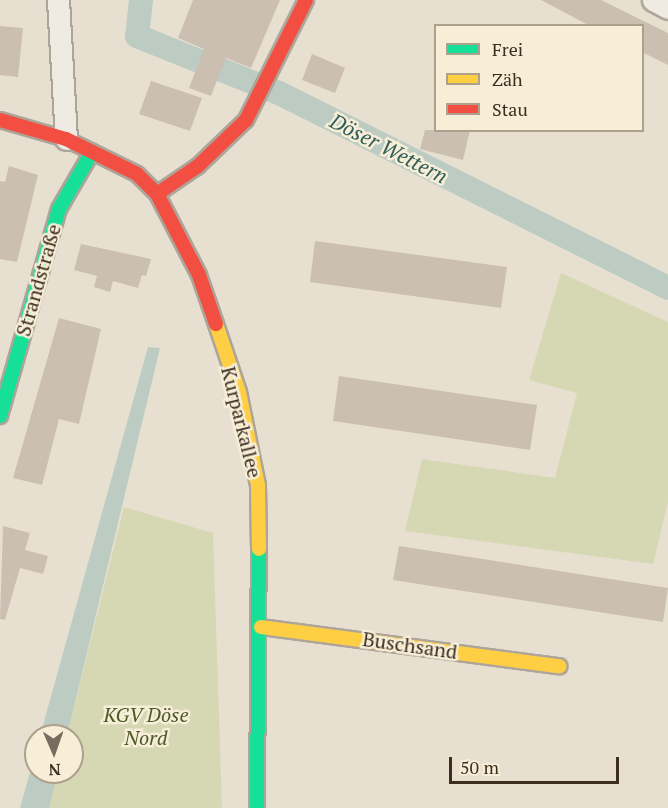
<!DOCTYPE html>
<html>
<head>
<meta charset="utf-8">
<style>
	body { margin:0 }
	#map { position:relative; width:668px; height:808px; overflow:hidden; background:#e7e0d1; font-family:"PT Serif",serif }
	div>[style] { position:absolute }
	.green>* { inset:0; background:#d6d7b3 }
	.water>* { inset:0; background:#bcccc2 }
	.canal>* { height:24px; margin:-12px; padding:0 12px; transform-origin:12px; border-radius:12px; background:#bcccc2 }
	.building>* { inset:0; background:#cbbfb2 }
	.roads { filter:drop-shadow(2px 0 #ada599) drop-shadow(-2px 0 #ada599) drop-shadow(0 2px #ada599) drop-shadow(0 -2px #ada599) }
	.street>* { height:21px; margin:-10.5px; padding:0 10.5px; transform-origin:10.5px; border-radius:10.5px; background:#efebe3 }
	.fast>* { height:14px; margin:-7px; padding:0 7px; transform-origin:7px; border-radius:7px; background:#16e098 }
	.slow>* { height:14px; margin:-7px; padding:0 7px; transform-origin:7px; border-radius:7px; background:#ffcf43 }
	.jam>* { height:14px; margin:-7px; padding:0 7px; transform-origin:7px; border-radius:7px; background:#f24e42 }
	span { translate:-50% -50%; white-space:nowrap; text-align:center; line-height:1.15; -webkit-text-stroke:5px #f7eed8; paint-order:stroke }
	.street-label { font-size:20px; color:#3d2e20 }
	.park-label { font-size:20px; color:#4d5a26; font-style:italic }
	.water-label { font-size:21px; color:#2f5d5a; font-style:italic }
	.legend { position:absolute; left:434px; top:24px; width:210px; height:108px; box-sizing:border-box; background:#f7eed8; border:2px solid #ada18e; margin:0; padding:8px 10px; list-style:none; font-size:18px; color:#3d2e20 }
	.legend li { display:flex; align-items:center; gap:12px; height:30px }
	.legend b { width:30px; border:2px solid #ada18e }
	.north { position:absolute; left:24px; top:724px; width:60px; height:60px; box-sizing:border-box; background:#f7eed8; border:2px solid #ada18e; border-radius:50%; rotate:178deg; font-size:16px; font-weight:700; line-height:24px; text-align:center; color:#3d2e20 }
	.north::after { content:''; display:block; margin:auto; width:21px; height:27px; background:#786c5e; clip-path:polygon(50% 0,100% 100%,50% 72%,0 100%) }
	.scale { position:absolute; left:449px; top:757px; width:170px; height:27px; box-sizing:border-box; border:3px solid #3d2e20; border-top:0; padding-left:8px; font-size:18px; line-height:21px; white-space:nowrap; color:#3d2e20; -webkit-text-stroke:4px #f7eed8; paint-order:stroke }
</style>
</head>
<body>
<div id="map">
	<div class="green">
		<i style="clip-path:polygon(561px 273px,668px 322px,668px 502px,653px 564px,405px 531px,422px 459px,555px 478px,577px 393px,529px 380px)"></i>
		<i style="clip-path:polygon(124px 507px,213px 533px,222px 808px,49px 808px,58px 772px,72px 772px,72px 736px,67px 736px)"></i>
	</div>
	<div class="water">
		<i style="clip-path:polygon(148px 347px,160px 348px,67px 736px,40px 736px)"></i>
		<i style="clip-path:polygon(36px 751px,36px 772px,58px 772px,49px 808px,20px 808px)"></i>
	</div>
	<div class="canal">
		<i style="left:141px;top:0;width:36px;rotate:96deg"></i>
		<i style="left:137px;top:36px;width:153px;rotate:21.9deg"></i>
		<i style="left:279px;top:93px;width:435px;rotate:26.6deg"></i>
	</div>
	<div class="building">
		<i style="clip-path:polygon(193px 0,280px 0,251px 68px,226px 58px,211px 96px,189px 88px,204px 49px,178px 38px)"></i>
		<i style="clip-path:polygon(541px 0,601px 0,668px 33px,668px 65px,642px 52px,642px 26px,590px 26px)"></i>
		<i style="clip-path:polygon(0 26px,23px 28px,18px 77px,0 75px)"></i>
		<i style="clip-path:polygon(312px 54px,345px 68px,335px 93px,302px 80px)"></i>
		<i style="clip-path:polygon(151px 81px,202px 98px,190px 131px,139px 114px)"></i>
		<i style="clip-path:polygon(425px 130px,470px 130px,463px 160px,420px 149px)"></i>
		<i style="clip-path:polygon(9px 166px,38px 175px,17px 262px,0 259px,0 181px,5px 182px)"></i>
		<i style="clip-path:polygon(315px 241px,507px 267px,501px 308px,310px 282px)"></i>
		<i style="clip-path:polygon(81px 244px,151px 259px,146px 276px,142px 275px,138px 288px,113px 281px,110px 292px,94px 287px,97px 276px,74px 270px)"></i>
		<i style="clip-path:polygon(59px 318px,101px 329px,79px 424px,59px 419px,42px 485px,13px 478px)"></i>
		<i style="clip-path:polygon(339px 376px,537px 405px,530px 450px,333px 421px)"></i>
		<i style="clip-path:polygon(3px 526px,30px 533px,25px 550px,48px 556px,43px 574px,20px 568px,5px 620px,0 619px)"></i>
		<i style="clip-path:polygon(399px 546px,668px 588px,663px 622px,393px 580px)"></i>
	</div>
	<div class="roads">
		<div class="street">
			<i style="left:58px;top:0;width:139px;rotate:86.7deg"></i>
			<i style="left:653px;top:0;width:17px;rotate:28deg"></i>
		</div>
		<div class="fast">
			<i style="left:0;top:416px;width:215px;rotate:-74.1deg"></i>
			<i style="left:59px;top:209px;width:66px;rotate:-59.9deg"></i>
			<i style="left:257px;top:808px;width:259px;rotate:-89.6deg"></i>
		</div>
		<div class="slow">
			<i style="left:216px;top:324px;width:72px;rotate:71.3deg"></i>
			<i style="left:239px;top:392px;width:95px;rotate:78.5deg"></i>
			<i style="left:258px;top:485px;width:64px;rotate:89.1deg"></i>
			<i style="left:261px;top:627px;width:301px;rotate:7.5deg"></i>
		</div>
		<div class="jam">
			<i style="left:0;top:120px;width:69px;rotate:16.1deg"></i>
			<i style="left:66px;top:139px;width:79px;rotate:26.2deg"></i>
			<i style="left:137px;top:174px;width:28px;rotate:45deg"></i>
			<i style="left:157px;top:194px;width:91px;rotate:62.6deg"></i>
			<i style="left:199px;top:275px;width:52px;rotate:70.9deg"></i>
			<i style="left:157px;top:194px;width:50px;rotate:-34.3deg"></i>
			<i style="left:198px;top:166px;width:66px;rotate:-43.8deg"></i>
			<i style="left:246px;top:120px;width:134px;rotate:-63.4deg"></i>
		</div>
	</div>
	<div class="street-label">
		<span style="left:38px;top:280px;rotate:-74deg">Strandstraße</span>
		<span style="left:242px;top:422px;rotate:76deg">Kurparkallee</span>
		<span style="left:410px;top:645px;rotate:8deg">Buschsand</span>
	</div>
	<div class="park-label">
		<span style="left:146px;top:726px">KGV Döse<br>Nord</span>
	</div>
	<div class="water-label">
		<span style="left:389px;top:148px;rotate:27deg">Döser Wettern</span>
	</div>
	<ul class="legend">
	<li><b style="height:8px;background:#16e098"></b>Frei</li>
	<li><b style="height:8px;background:#ffcf43"></b>Zäh</li>
	<li><b style="height:8px;background:#f24e42"></b>Stau</li>
	</ul>
	<div class="north">N</div>
	<div class="scale">50 m</div>
</div>
</body>
</html>
